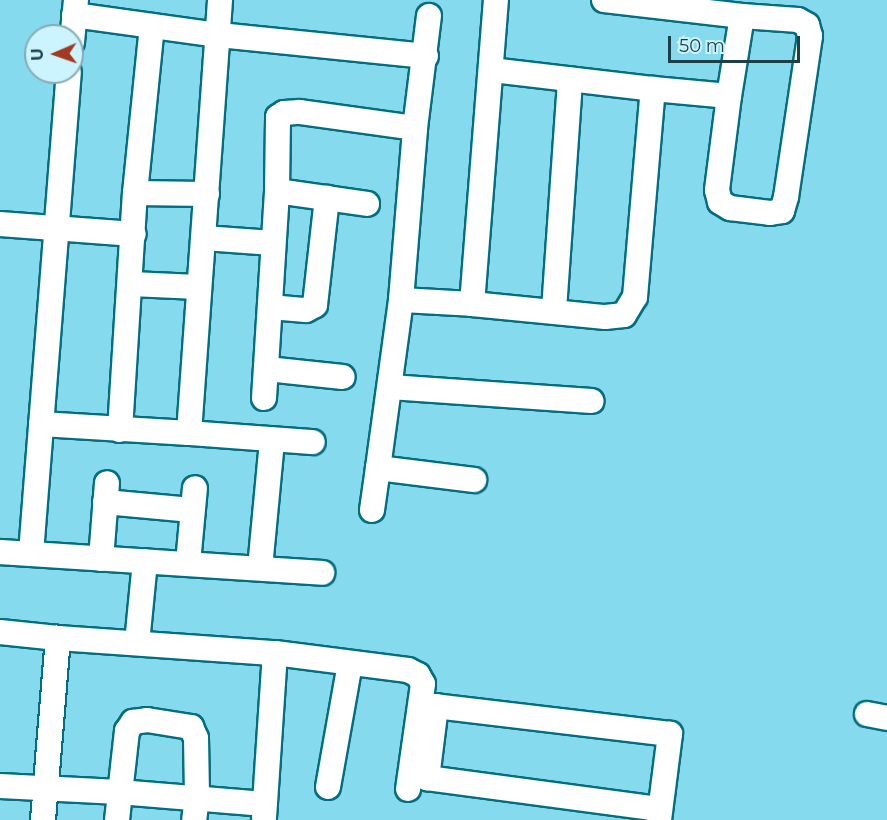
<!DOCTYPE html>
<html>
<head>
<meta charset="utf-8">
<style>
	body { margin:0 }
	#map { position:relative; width:887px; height:820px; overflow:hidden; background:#85daee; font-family:Montserrat,sans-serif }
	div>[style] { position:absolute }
	.roads { filter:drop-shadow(2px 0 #026e80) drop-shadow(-2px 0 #026e80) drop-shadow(0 2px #026e80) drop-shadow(0 -2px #026e80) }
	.minor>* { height:24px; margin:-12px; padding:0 12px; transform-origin:12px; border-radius:12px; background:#fff }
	span { translate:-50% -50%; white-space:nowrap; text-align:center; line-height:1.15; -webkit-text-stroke:6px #ccf4fe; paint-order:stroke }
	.north { position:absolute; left:24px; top:24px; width:60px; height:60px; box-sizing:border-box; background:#ccf4fe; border:2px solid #86acb5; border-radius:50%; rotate:268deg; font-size:16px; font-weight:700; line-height:24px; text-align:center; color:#1c3f48 }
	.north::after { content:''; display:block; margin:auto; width:21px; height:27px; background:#a23920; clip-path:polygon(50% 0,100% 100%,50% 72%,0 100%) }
	.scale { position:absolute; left:668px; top:36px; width:132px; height:27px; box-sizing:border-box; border:3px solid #1c3f48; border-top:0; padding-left:8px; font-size:18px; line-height:21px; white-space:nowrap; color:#1c3f48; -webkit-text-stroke:4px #ccf4fe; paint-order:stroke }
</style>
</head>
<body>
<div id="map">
	<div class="roads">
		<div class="minor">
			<i style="left:604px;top:0;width:139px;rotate:6.6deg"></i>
			<i style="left:742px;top:16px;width:81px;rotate:99.2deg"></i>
			<i style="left:729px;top:96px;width:76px;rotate:-174.7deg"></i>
			<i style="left:74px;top:15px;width:146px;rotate:7.9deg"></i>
			<i style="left:219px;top:35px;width:208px;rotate:5.8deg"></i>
			<i style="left:72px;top:42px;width:42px;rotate:-84.6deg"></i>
			<i style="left:729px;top:96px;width:95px;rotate:97.3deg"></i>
			<i style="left:717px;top:190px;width:12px;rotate:76deg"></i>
			<i style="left:720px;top:202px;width:12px;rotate:31deg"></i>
			<i style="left:730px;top:208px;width:40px;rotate:7.1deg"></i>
			<i style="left:770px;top:213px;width:12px;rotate:-9deg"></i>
			<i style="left:782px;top:211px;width:15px;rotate:-74deg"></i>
			<i style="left:786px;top:197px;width:163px;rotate:-81.5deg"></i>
			<i style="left:810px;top:36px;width:11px;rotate:-105deg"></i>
			<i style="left:807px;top:25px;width:10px;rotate:-151deg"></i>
			<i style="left:798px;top:20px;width:56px;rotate:-175.9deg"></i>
			<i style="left:277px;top:191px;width:91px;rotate:8.2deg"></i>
			<i style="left:135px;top:193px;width:72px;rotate:0.8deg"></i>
			<i style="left:0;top:224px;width:134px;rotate:4.3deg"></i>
			<i style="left:204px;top:238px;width:69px;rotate:4.1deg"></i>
			<i style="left:132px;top:284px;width:65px;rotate:2.6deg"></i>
			<i style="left:401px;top:300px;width:71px;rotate:3.2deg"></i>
			<i style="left:472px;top:304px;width:305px;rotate:-85.5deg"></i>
			<i style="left:472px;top:304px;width:134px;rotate:5.6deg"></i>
			<i style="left:605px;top:317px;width:19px;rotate:-6deg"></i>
			<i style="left:624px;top:315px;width:21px;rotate:-59deg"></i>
			<i style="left:635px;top:297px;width:209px;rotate:-85.1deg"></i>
			<i style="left:653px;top:89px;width:162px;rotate:-173.3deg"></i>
			<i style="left:270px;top:307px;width:36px;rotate:5deg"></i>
			<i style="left:306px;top:310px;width:10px;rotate:-29deg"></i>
			<i style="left:315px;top:305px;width:108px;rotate:-83.6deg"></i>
			<i style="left:554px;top:310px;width:231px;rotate:-86deg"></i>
			<i style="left:267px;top:369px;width:76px;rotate:6deg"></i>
			<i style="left:390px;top:387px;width:202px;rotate:4deg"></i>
			<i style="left:264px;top:398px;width:207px;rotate:-86.4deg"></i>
			<i style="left:277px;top:191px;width:74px;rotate:-89.2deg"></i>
			<i style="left:278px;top:117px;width:7px;rotate:-34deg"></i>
			<i style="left:284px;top:113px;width:16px;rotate:-4deg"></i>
			<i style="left:300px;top:112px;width:116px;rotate:7.9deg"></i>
			<i style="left:41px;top:424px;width:148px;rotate:3.5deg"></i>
			<i style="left:189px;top:433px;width:434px;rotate:-85.9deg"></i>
			<i style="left:120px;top:430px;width:237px;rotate:-86.4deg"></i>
			<i style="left:135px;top:193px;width:168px;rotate:-84.2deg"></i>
			<i style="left:189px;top:433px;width:124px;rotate:4.2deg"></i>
			<i style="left:378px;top:468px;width:170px;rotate:-82.2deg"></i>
			<i style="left:401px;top:300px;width:173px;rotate:-85.3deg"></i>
			<i style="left:415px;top:128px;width:113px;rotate:-82.9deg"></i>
			<i style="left:105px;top:502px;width:87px;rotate:5.3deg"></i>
			<i style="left:372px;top:510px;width:42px;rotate:-81.9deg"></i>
			<i style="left:378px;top:468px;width:97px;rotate:7.1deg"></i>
			<i style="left:0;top:552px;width:323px;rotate:3.7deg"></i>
			<i style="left:31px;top:553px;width:482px;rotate:-85.5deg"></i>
			<i style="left:101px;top:559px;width:76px;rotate:-85.5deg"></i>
			<i style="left:188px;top:563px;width:75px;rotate:-84.7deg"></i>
			<i style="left:260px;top:568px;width:129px;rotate:-84.6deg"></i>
			<i style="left:0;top:632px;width:58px;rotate:5.9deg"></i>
			<i style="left:58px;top:638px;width:218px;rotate:4deg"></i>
			<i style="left:275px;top:653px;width:134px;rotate:7.3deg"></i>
			<i style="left:408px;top:670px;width:11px;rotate:27deg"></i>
			<i style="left:418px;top:675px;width:10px;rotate:61deg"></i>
			<i style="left:423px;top:684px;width:106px;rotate:98.1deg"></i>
			<i style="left:137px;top:643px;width:82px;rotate:-84.4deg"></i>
			<i style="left:867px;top:714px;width:20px;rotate:11deg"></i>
			<i style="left:0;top:786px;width:119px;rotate:2.9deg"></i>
			<i style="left:119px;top:792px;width:146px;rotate:4.7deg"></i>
			<i style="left:328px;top:787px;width:125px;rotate:-79.9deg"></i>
			<i style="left:264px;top:818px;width:165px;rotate:-86.2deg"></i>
			<i style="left:43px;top:820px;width:183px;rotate:-85.3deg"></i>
			<i style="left:117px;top:820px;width:90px;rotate:-83.6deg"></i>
			<i style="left:127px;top:731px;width:11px;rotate:-56deg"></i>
			<i style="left:133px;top:722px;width:14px;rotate:-8deg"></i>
			<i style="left:147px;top:720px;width:45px;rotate:9deg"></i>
			<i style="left:191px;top:727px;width:12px;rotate:66deg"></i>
			<i style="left:196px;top:738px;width:59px;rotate:89deg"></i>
			<i style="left:197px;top:797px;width:23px;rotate:97deg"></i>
			<i style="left:659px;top:820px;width:87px;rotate:-82.7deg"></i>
			<i style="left:670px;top:734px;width:236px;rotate:-173.2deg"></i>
			<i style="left:436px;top:706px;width:73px;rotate:97.1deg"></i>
			<i style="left:427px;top:778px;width:235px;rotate:7.6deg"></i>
		</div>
	</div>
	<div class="north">U</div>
	<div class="scale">50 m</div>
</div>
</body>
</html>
